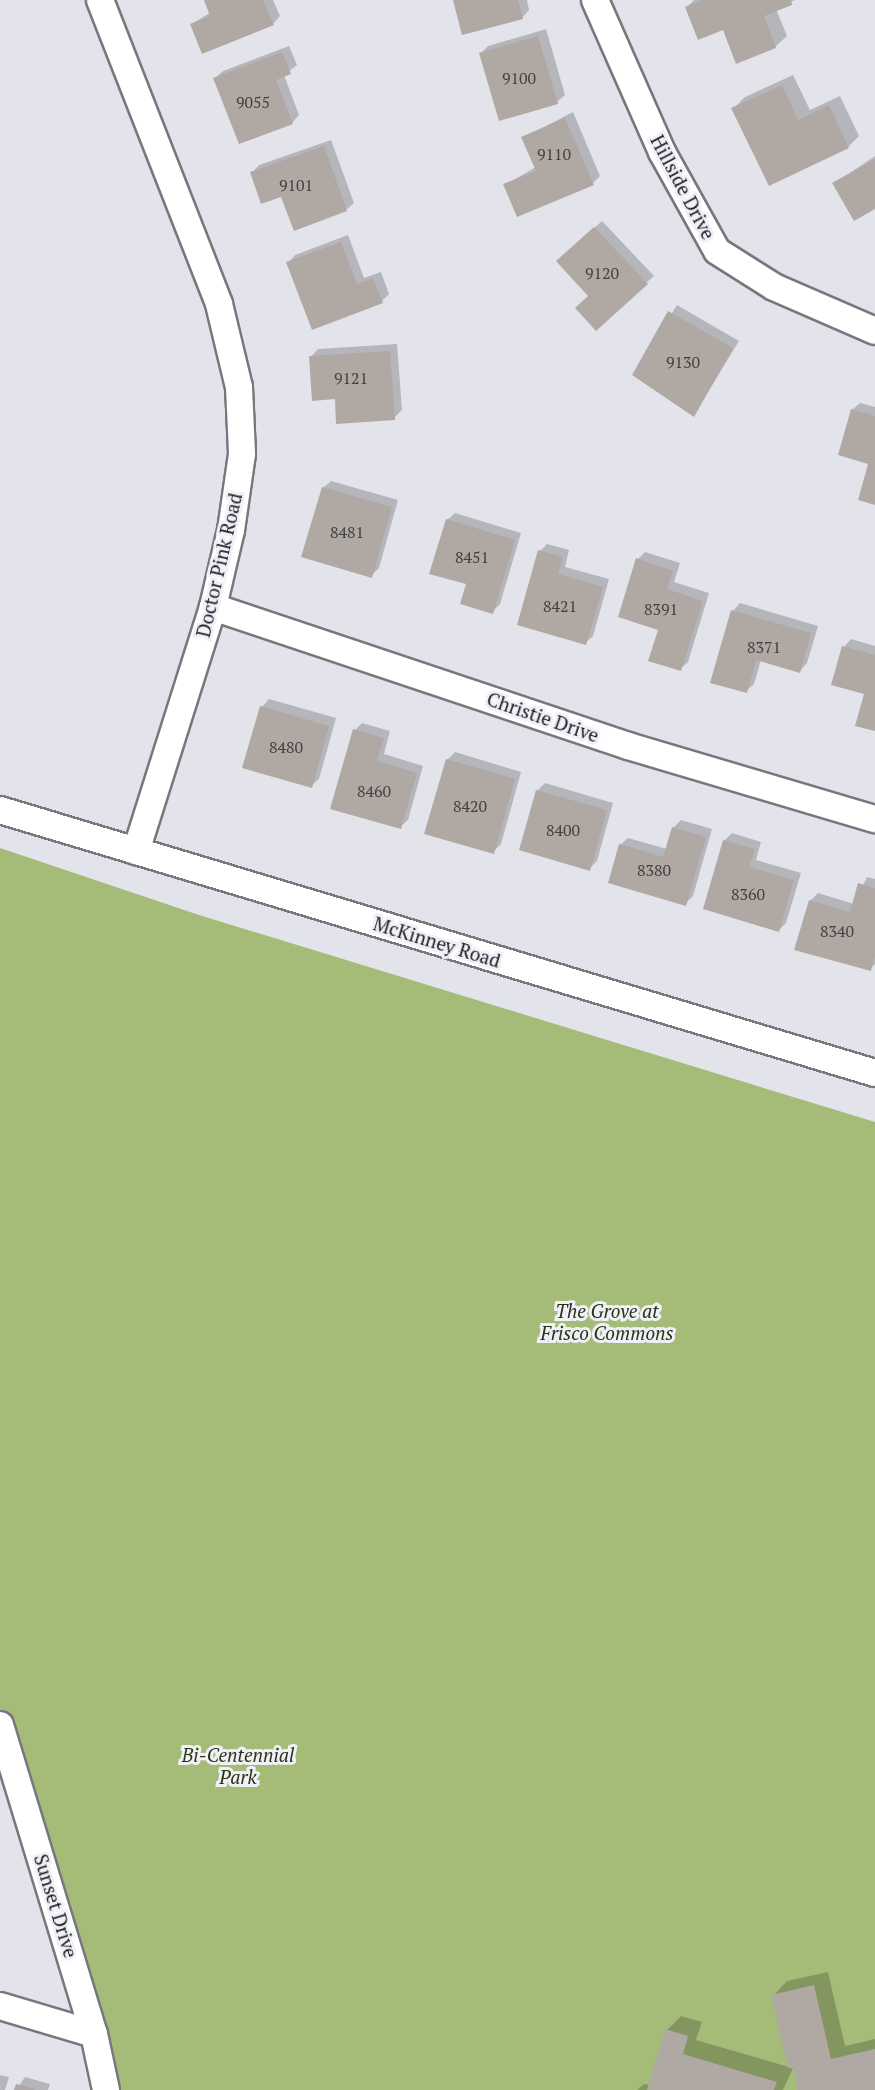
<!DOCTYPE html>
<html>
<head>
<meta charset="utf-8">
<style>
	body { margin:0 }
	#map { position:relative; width:875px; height:2090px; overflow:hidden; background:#e3e3eb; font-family:"PT Serif",serif }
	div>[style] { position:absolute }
	.green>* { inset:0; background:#a4bc78 }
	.shadow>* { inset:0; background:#0003 }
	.building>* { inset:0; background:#b0a8a3 }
	.roads { filter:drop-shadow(2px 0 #77777e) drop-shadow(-2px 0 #77777e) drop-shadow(0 2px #77777e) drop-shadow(0 -2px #77777e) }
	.minor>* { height:26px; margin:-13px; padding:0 13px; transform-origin:13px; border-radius:13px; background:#fff }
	span { translate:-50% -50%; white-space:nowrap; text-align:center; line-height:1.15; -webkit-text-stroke:6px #f0f0f9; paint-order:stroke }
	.number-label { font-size:16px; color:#424041 }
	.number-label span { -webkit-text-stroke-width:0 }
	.street-label { font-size:19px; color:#1d1d20 }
	.park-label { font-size:19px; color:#2a3512; font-style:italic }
</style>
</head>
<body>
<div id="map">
	<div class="green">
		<i style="clip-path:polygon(0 848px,199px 915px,875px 1122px,875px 2090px,94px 2090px,0 1710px)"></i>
	</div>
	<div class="shadow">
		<i style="clip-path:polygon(206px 0,273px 0,280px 16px,273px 24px,192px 24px,211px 12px)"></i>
		<i style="clip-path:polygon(455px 0,527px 0,529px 10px,522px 18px)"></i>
		<i style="clip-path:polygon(694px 0,795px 0,776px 9px,787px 36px,775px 47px,724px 28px,687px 7px)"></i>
		<i style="clip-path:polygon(546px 29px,565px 95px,557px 102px,481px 53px,488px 46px)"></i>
		<i style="clip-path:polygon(289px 46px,297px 65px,284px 75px,299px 115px,292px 123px,215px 78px,223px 71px)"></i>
		<i style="clip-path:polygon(793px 75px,810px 110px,840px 96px,859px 136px,848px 147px,734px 108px,745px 97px)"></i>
		<i style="clip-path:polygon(573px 112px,600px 176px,593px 183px,505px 185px,536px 167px,523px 138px)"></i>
		<i style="clip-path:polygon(331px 140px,354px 203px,346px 210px,282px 194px,252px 173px,259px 165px)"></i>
		<i style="clip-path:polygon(875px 156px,875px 207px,835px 183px)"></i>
		<i style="clip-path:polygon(602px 221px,654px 276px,646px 283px,590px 295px,566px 254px)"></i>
		<i style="clip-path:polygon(348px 235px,364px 278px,381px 272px,389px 294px,382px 301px,288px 263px,295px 255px)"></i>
		<i style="clip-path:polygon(677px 305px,739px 341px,694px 415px,634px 374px)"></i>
		<i style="clip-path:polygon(397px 344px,402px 410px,394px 418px,336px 397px,311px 357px,318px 349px)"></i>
		<i style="clip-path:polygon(860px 403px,875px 407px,875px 503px,871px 462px,852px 410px)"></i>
		<i style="clip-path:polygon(331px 481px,398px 500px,379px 568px,371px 576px,323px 488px)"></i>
		<i style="clip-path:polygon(455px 513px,521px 533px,500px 604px,492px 612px,468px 583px,447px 520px)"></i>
		<i style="clip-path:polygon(547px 544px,569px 550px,565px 567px,609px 579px,593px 636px,585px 643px,540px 551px)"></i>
		<i style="clip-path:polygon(645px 552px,680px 563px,674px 582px,709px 593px,688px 662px,680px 669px,660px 629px,638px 559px)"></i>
		<i style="clip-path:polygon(740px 603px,818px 626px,807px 663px,800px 671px,761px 660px,754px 684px,746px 691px,733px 611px)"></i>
		<i style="clip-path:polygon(851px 639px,875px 646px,875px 729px,866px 693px,844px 647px)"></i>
		<i style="clip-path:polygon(269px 699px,336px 718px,319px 779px,311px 786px,262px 707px)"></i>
		<i style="clip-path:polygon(362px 723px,390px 731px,384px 754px,423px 766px,408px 820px,400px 827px,355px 730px)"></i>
		<i style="clip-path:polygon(455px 752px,521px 772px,501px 844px,493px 852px,447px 760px)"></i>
		<i style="clip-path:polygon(545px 783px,613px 803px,597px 861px,589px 869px,537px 791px)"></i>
		<i style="clip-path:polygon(681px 820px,712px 829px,693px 896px,685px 904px,620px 845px,628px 838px,667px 849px,673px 828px)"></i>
		<i style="clip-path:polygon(732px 833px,761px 842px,756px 860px,801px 873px,786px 923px,779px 930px,724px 841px)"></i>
		<i style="clip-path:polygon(867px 877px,875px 879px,875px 964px,870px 969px,810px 901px,818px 893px,854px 904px)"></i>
		<i style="clip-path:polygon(828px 1972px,845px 2046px,875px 2039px,875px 2090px,800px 2090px,794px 2066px,783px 2090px,637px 2090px,644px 2084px,650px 2085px,667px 2030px,681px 2016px,702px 2022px,696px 2040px,789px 2067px,773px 1996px,787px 1981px)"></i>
		<i style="clip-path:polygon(0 2075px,9px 2077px,5px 2090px,0 2090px)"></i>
		<i style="clip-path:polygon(25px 2077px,50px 2084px,48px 2090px,16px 2090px)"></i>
	</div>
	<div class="building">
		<i style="clip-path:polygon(204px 0,263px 0,274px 25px,202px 54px,190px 24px,210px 16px)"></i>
		<i style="clip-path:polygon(453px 0,518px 0,523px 19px,462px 35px)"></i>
		<i style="clip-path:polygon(702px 0,791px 0,792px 5px,764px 16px,776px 48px,736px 64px,723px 30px,698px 40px,685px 7px)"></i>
		<i style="clip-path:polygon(538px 36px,558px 104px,499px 121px,479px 53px)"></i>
		<i style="clip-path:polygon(282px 52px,291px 74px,276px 80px,293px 124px,239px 144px,213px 78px)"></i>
		<i style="clip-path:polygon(782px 85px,798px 120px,829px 105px,849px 148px,769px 186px,731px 108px)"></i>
		<i style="clip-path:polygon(565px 118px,594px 185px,517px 217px,503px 184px,536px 171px,521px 137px)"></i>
		<i style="clip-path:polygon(324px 146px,347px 211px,294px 231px,281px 197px,261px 204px,250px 172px)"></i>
		<i style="clip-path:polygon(875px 159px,875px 209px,854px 221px,832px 183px)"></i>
		<i style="clip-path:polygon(594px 227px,648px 284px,596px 331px,575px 308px,588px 296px,556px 261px)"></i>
		<i style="clip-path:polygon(341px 242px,357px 284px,373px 278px,383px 303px,312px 330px,286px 262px)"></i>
		<i style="clip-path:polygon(668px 311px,733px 348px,694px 417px,632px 375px)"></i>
		<i style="clip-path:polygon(390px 351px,395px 420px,336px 424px,335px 399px,312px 401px,309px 356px)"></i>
		<i style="clip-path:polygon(851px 409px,875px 416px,875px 505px,858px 500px,868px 464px,838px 455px)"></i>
		<i style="clip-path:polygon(322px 487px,392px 507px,372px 578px,301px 557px)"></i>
		<i style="clip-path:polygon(446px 519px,515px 540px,493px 614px,460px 604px,466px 584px,429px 574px)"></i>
		<i style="clip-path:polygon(538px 550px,563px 557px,558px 574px,603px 587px,586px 645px,517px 625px)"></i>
		<i style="clip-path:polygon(636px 558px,673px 571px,667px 589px,703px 601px,681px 671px,648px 661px,658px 630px,618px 617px)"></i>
		<i style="clip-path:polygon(731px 610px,811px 633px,800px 673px,756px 660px,747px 693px,710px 683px)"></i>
		<i style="clip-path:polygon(842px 646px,875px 655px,875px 731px,855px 726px,864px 694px,831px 685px)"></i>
		<i style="clip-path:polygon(260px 706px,329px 726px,312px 788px,242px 768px)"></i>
		<i style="clip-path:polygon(353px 729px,384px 738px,377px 761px,417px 773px,401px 829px,330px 809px)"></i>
		<i style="clip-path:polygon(446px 759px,515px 779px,494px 854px,424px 834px)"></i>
		<i style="clip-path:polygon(536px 790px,607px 810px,590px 871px,519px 850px)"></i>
		<i style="clip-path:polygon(672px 827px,706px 837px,686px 906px,608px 883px,619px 844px,663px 857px)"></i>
		<i style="clip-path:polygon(723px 840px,755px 849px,749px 867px,794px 880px,779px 932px,703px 909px)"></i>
		<i style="clip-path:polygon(858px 883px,875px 888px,875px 956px,871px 971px,794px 950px,809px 900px,850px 912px)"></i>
		<i style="clip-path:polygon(814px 1985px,831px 2059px,875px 2049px,875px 2090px,798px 2090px,793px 2068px,788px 2068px,771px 1995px)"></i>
		<i style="clip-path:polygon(665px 2029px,688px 2036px,683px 2054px,777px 2082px,774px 2090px,647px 2090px)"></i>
		<i style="clip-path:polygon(16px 2084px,35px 2089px,35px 2090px,14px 2090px)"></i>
	</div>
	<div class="roads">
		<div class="minor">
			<i style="left:100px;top:0;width:326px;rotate:68.6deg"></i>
			<i style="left:219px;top:304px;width:85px;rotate:76.5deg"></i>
			<i style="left:239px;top:387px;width:67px;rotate:87.4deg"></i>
			<i style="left:242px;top:454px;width:77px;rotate:98.2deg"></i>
			<i style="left:231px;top:530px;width:79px;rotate:103.2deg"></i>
			<i style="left:213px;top:607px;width:256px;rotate:107.5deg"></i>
			<i style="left:595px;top:0;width:166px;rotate:66.2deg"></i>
			<i style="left:662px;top:152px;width:113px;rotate:60.9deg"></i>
			<i style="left:717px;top:251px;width:67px;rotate:32.3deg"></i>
			<i style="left:774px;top:287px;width:110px;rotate:23.5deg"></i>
			<i style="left:213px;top:607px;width:438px;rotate:18.5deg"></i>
			<i style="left:628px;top:746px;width:258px;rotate:16.5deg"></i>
			<i style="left:0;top:810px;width:914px;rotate:16.73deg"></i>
			<i style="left:0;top:1725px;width:323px;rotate:73.1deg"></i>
			<i style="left:94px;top:2034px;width:57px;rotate:77.9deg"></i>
			<i style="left:0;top:2006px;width:98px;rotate:16.6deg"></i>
		</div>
	</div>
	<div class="number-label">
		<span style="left:519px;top:78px">9100</span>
		<span style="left:253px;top:102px">9055</span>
		<span style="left:554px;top:154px">9110</span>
		<span style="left:296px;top:185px">9101</span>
		<span style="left:602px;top:273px">9120</span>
		<span style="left:683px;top:362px">9130</span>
		<span style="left:351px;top:378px">9121</span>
		<span style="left:347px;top:532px">8481</span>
		<span style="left:472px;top:557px">8451</span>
		<span style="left:560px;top:606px">8421</span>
		<span style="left:661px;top:609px">8391</span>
		<span style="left:764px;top:647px">8371</span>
		<span style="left:286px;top:747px">8480</span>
		<span style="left:374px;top:791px">8460</span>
		<span style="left:470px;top:806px">8420</span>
		<span style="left:563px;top:830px">8400</span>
		<span style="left:654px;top:870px">8380</span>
		<span style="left:748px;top:894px">8360</span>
		<span style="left:837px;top:931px">8340</span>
	</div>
	<div class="street-label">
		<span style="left:683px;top:187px;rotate:62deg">Hillside Drive</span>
		<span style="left:219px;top:565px;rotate:-77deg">Doctor Pink Road</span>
		<span style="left:543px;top:717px;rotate:19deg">Christie Drive</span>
		<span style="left:437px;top:942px;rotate:17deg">McKinney Road</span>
		<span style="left:56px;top:1906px;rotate:73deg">Sunset Drive</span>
	</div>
	<div class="park-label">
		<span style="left:607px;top:1322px">The Grove at<br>Frisco Commons</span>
		<span style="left:238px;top:1766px">Bi-Centennial<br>Park</span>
	</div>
</div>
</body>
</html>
